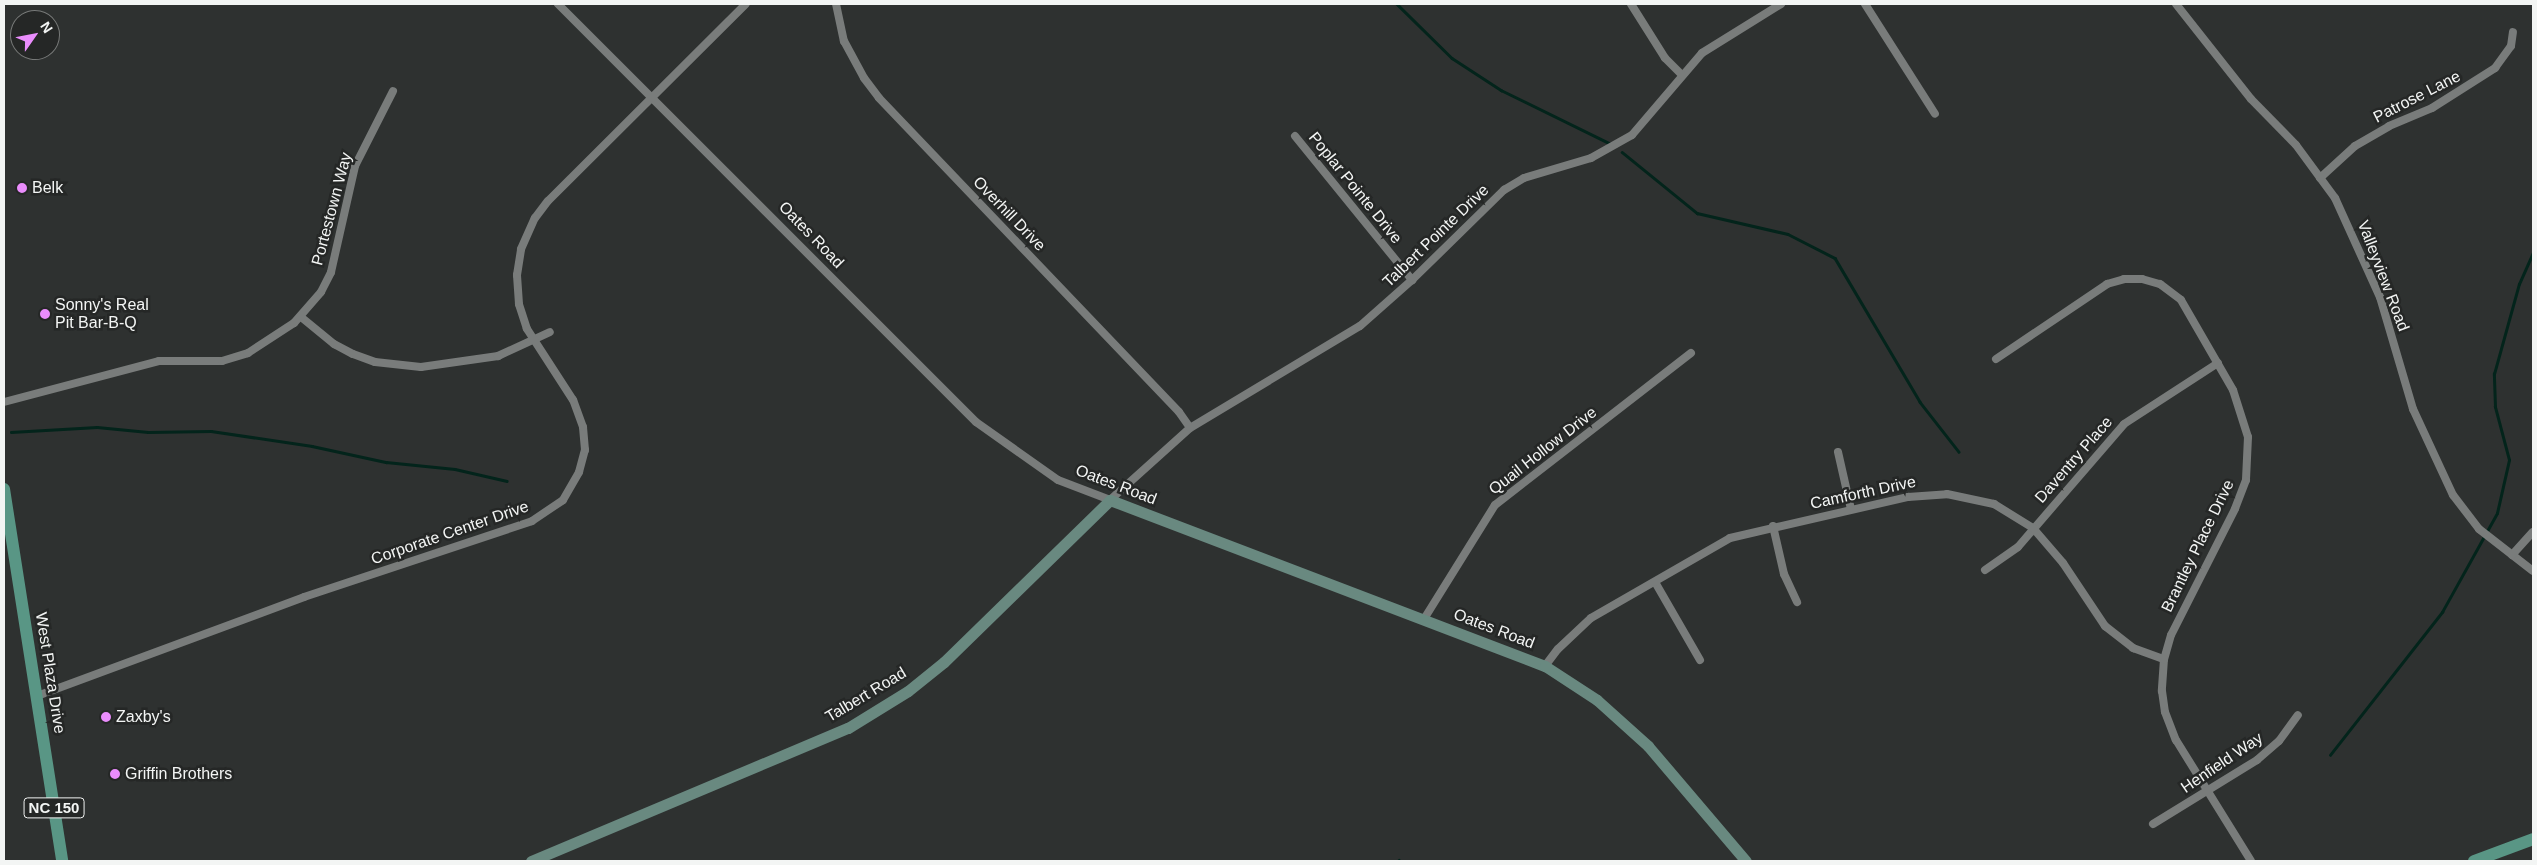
<!DOCTYPE html>
<html>
<head>
<meta charset="utf-8">
<style>
	body { margin:0 }
	#map { position:relative; width:2537px; height:865px; overflow:hidden; background:#2e3130; font-family:Arial,sans-serif }
	div>[style] { position:absolute }
	.stream>* { height:2.5px; margin:-1.25px; padding:0 1.25px; transform-origin:1.25px; border-radius:1.25px; background:#03241b }
	.street>* { height:8px; margin:-4px; padding:0 4px; transform-origin:4px; border-radius:4px; background:#797c7b }
	.secondary>* { height:11px; margin:-5.5px; padding:0 5.5px; transform-origin:5.5px; border-radius:5.5px; background:#698980 }
	.primary>* { height:12px; margin:-6px; padding:0 6px; transform-origin:6px; border-radius:6px; background:#599685 }
	.dots>* { width:14px; height:14px; translate:-50% -50%; box-sizing:border-box; border:2px solid #252726; border-radius:50% }
	span { translate:-50% -50%; white-space:nowrap; text-align:center; line-height:1.15; -webkit-text-stroke:5px #252726; paint-order:stroke }
	.shield-label span { padding:1px 4px; background:#252726; border:1px solid; border-radius:4px; -webkit-text-stroke-width:0 }
	.shield-label { font-size:15px; color:#f3f5f4; font-weight:700 }
	.street-label { font-size:16px; color:#f3f5f4 }
	.poi-label { font-size:16px; color:#f3f5f4 }
	.left { translate:0 -50%; text-align:left }
	.frame { position:absolute; inset:0; border:5px solid #f3f5f4; pointer-events:none }
	.north { position:absolute; left:10px; top:10px; width:50px; height:50px; box-sizing:border-box; background:#252726; border:1px solid #777978; border-radius:50%; rotate:57deg; font-size:14px; font-weight:700; line-height:20px; text-align:center; color:#f3f5f4 }
	.north::after { content:''; display:block; margin:auto; width:18px; height:22px; background:#ea8dfc; clip-path:polygon(50% 0,100% 100%,50% 72%,0 100%) }
</style>
</head>
<body>
<div id="map">
	<div class="stream">
		<i style="left:1397px;top:4px;width:77px;rotate:44.5deg"></i>
		<i style="left:1452px;top:58px;width:59px;rotate:33.1deg"></i>
		<i style="left:1501px;top:90px;width:123px;rotate:26.1deg"></i>
		<i style="left:1622px;top:152px;width:97px;rotate:39.1deg"></i>
		<i style="left:1697px;top:213px;width:93px;rotate:13deg"></i>
		<i style="left:1788px;top:234px;width:53px;rotate:27.1deg"></i>
		<i style="left:1835px;top:258px;width:167px;rotate:59.4deg"></i>
		<i style="left:1920px;top:402px;width:63px;rotate:52deg"></i>
		<i style="left:11px;top:432px;width:86px;rotate:-3.3deg"></i>
		<i style="left:97px;top:427px;width:51px;rotate:5.6deg"></i>
		<i style="left:148px;top:432px;width:63px;rotate:-0.9deg"></i>
		<i style="left:211px;top:431px;width:102px;rotate:8.4deg"></i>
		<i style="left:312px;top:446px;width:76px;rotate:12.2deg"></i>
		<i style="left:386px;top:462px;width:69px;rotate:5.8deg"></i>
		<i style="left:455px;top:469px;width:53px;rotate:13deg"></i>
		<i style="left:2330px;top:755px;width:182px;rotate:-51.9deg"></i>
		<i style="left:2442px;top:612px;width:113px;rotate:-60.9deg"></i>
		<i style="left:2497px;top:513px;width:54px;rotate:-77.2deg"></i>
		<i style="left:2509px;top:460px;width:55px;rotate:-104.8deg"></i>
		<i style="left:2495px;top:407px;width:33px;rotate:-92deg"></i>
		<i style="left:2494px;top:374px;width:93px;rotate:-74.5deg"></i>
		<i style="left:2519px;top:284px;width:35px;rotate:-66deg"></i>
		<i style="left:1398px;top:861px;width:1px;rotate:-45deg"></i>
	</div>
	<div class="street">
		<i style="left:558px;top:4px;width:591px;rotate:45deg"></i>
		<i style="left:976px;top:422px;width:100px;rotate:35.3deg"></i>
		<i style="left:1058px;top:480px;width:56px;rotate:21deg"></i>
		<i style="left:1110px;top:500px;width:108px;rotate:-42deg"></i>
		<i style="left:1190px;top:428px;width:198px;rotate:-31deg"></i>
		<i style="left:1360px;top:326px;width:69px;rotate:-41.5deg"></i>
		<i style="left:1412px;top:280px;width:129px;rotate:-44.4deg"></i>
		<i style="left:1504px;top:190px;width:23px;rotate:-31deg"></i>
		<i style="left:1524px;top:178px;width:70px;rotate:-16.6deg"></i>
		<i style="left:1591px;top:158px;width:47px;rotate:-29.3deg"></i>
		<i style="left:1632px;top:135px;width:108px;rotate:-49.5deg"></i>
		<i style="left:1702px;top:53px;width:93px;rotate:-31.8deg"></i>
		<i style="left:836px;top:4px;width:38px;rotate:78deg"></i>
		<i style="left:844px;top:41px;width:42px;rotate:61.6deg"></i>
		<i style="left:864px;top:78px;width:25px;rotate:53deg"></i>
		<i style="left:879px;top:98px;width:434px;rotate:46.3deg"></i>
		<i style="left:1179px;top:412px;width:19px;rotate:55deg"></i>
		<i style="left:1631px;top:4px;width:64px;rotate:57.8deg"></i>
		<i style="left:1665px;top:58px;width:23px;rotate:45deg"></i>
		<i style="left:1865px;top:4px;width:130px;rotate:57.5deg"></i>
		<i style="left:2176px;top:4px;width:121px;rotate:51.7deg"></i>
		<i style="left:2251px;top:99px;width:64px;rotate:45.6deg"></i>
		<i style="left:2296px;top:145px;width:66px;rotate:53.7deg"></i>
		<i style="left:2335px;top:198px;width:109px;rotate:65.6deg"></i>
		<i style="left:2380px;top:297px;width:117px;rotate:73.6deg"></i>
		<i style="left:2413px;top:409px;width:95px;rotate:65.1deg"></i>
		<i style="left:2453px;top:495px;width:43px;rotate:52.6deg"></i>
		<i style="left:2479px;top:529px;width:68px;rotate:37.9deg"></i>
		<i style="left:1295px;top:136px;width:186px;rotate:50.9deg"></i>
		<i style="left:2320px;top:178px;width:47px;rotate:-42.4deg"></i>
		<i style="left:2355px;top:146px;width:39px;rotate:-30deg"></i>
		<i style="left:2389px;top:126px;width:47px;rotate:-22.7deg"></i>
		<i style="left:2432px;top:108px;width:75px;rotate:-32.4deg"></i>
		<i style="left:2495px;top:68px;width:27px;rotate:-54deg"></i>
		<i style="left:2511px;top:46px;width:14px;rotate:-82deg"></i>
		<i style="left:301px;top:317px;width:43px;rotate:39.3deg"></i>
		<i style="left:334px;top:344px;width:21px;rotate:28deg"></i>
		<i style="left:353px;top:354px;width:23px;rotate:20deg"></i>
		<i style="left:375px;top:362px;width:46px;rotate:6.2deg"></i>
		<i style="left:421px;top:367px;width:78px;rotate:-8.1deg"></i>
		<i style="left:498px;top:356px;width:57px;rotate:-24.8deg"></i>
		<i style="left:1996px;top:359px;width:134px;rotate:-34deg"></i>
		<i style="left:2107px;top:284px;width:18px;rotate:-16deg"></i>
		<i style="left:2124px;top:279px;width:18px"></i>
		<i style="left:2142px;top:279px;width:19px;rotate:16deg"></i>
		<i style="left:2160px;top:284px;width:26px;rotate:37deg"></i>
		<i style="left:2181px;top:300px;width:104px;rotate:60deg"></i>
		<i style="left:2233px;top:390px;width:49px;rotate:72.3deg"></i>
		<i style="left:2248px;top:437px;width:43px;rotate:92.7deg"></i>
		<i style="left:2246px;top:480px;width:31px;rotate:111deg"></i>
		<i style="left:2235px;top:509px;width:141px;rotate:116.9deg"></i>
		<i style="left:2171px;top:635px;width:25px;rotate:106deg"></i>
		<i style="left:2164px;top:659px;width:32px;rotate:94deg"></i>
		<i style="left:2162px;top:691px;width:21px;rotate:82deg"></i>
		<i style="left:2165px;top:712px;width:30px;rotate:69deg"></i>
		<i style="left:2176px;top:740px;width:142px;rotate:58.2deg"></i>
		<i style="left:4px;top:402px;width:160px;rotate:-14.8deg"></i>
		<i style="left:159px;top:361px;width:63px"></i>
		<i style="left:222px;top:361px;width:27px;rotate:-17deg"></i>
		<i style="left:248px;top:353px;width:55px;rotate:-33.1deg"></i>
		<i style="left:294px;top:323px;width:41px;rotate:-48.9deg"></i>
		<i style="left:321px;top:292px;width:22px;rotate:-63deg"></i>
		<i style="left:331px;top:272px;width:109px;rotate:-77.2deg"></i>
		<i style="left:355px;top:166px;width:84px;rotate:-63.1deg"></i>
		<i style="left:1838px;top:452px;width:58px;rotate:77.2deg"></i>
		<i style="left:1773px;top:526px;width:49px;rotate:77.1deg"></i>
		<i style="left:1784px;top:574px;width:31px;rotate:65deg"></i>
		<i style="left:2512px;top:555px;width:31px;rotate:-48deg"></i>
		<i style="left:1985px;top:570px;width:40px;rotate:-34.9deg"></i>
		<i style="left:2018px;top:547px;width:162px;rotate:-49.2deg"></i>
		<i style="left:2124px;top:424px;width:112px;rotate:-33deg"></i>
		<i style="left:1655px;top:582px;width:90px;rotate:60deg"></i>
		<i style="left:1424px;top:619px;width:134px;rotate:-58.1deg"></i>
		<i style="left:1495px;top:505px;width:248px;rotate:-37.8deg"></i>
		<i style="left:1545px;top:666px;width:21px;rotate:-53deg"></i>
		<i style="left:1558px;top:649px;width:45px;rotate:-43.2deg"></i>
		<i style="left:1591px;top:618px;width:160px;rotate:-29.9deg"></i>
		<i style="left:1730px;top:538px;width:183px;rotate:-13deg"></i>
		<i style="left:1908px;top:497px;width:39px;rotate:-4deg"></i>
		<i style="left:1947px;top:494px;width:48px;rotate:12deg"></i>
		<i style="left:1994px;top:504px;width:46px;rotate:31.6deg"></i>
		<i style="left:2033px;top:528px;width:46px;rotate:49.4deg"></i>
		<i style="left:2063px;top:563px;width:76px;rotate:56.3deg"></i>
		<i style="left:2105px;top:626px;width:36px;rotate:38deg"></i>
		<i style="left:2133px;top:648px;width:33px;rotate:20deg"></i>
		<i style="left:37px;top:696px;width:285px;rotate:-20.3deg"></i>
		<i style="left:304px;top:597px;width:240px;rotate:-18.4deg"></i>
		<i style="left:532px;top:521px;width:37px;rotate:-34deg"></i>
		<i style="left:563px;top:500px;width:32px;rotate:-60deg"></i>
		<i style="left:579px;top:472px;width:23px;rotate:-75deg"></i>
		<i style="left:585px;top:450px;width:23px;rotate:-95deg"></i>
		<i style="left:583px;top:427px;width:29px;rotate:-110deg"></i>
		<i style="left:573px;top:400px;width:85px;rotate:-122.9deg"></i>
		<i style="left:527px;top:329px;width:26px;rotate:-108deg"></i>
		<i style="left:519px;top:304px;width:29px;rotate:-94deg"></i>
		<i style="left:517px;top:275px;width:26px;rotate:-81deg"></i>
		<i style="left:521px;top:249px;width:34px;rotate:-66deg"></i>
		<i style="left:535px;top:218px;width:21px;rotate:-53deg"></i>
		<i style="left:548px;top:201px;width:279px;rotate:-44.9deg"></i>
		<i style="left:2153px;top:824px;width:122px;rotate:-31.6deg"></i>
		<i style="left:2257px;top:760px;width:29px;rotate:-41deg"></i>
		<i style="left:2279px;top:741px;width:32px;rotate:-54deg"></i>
	</div>
	<div class="secondary">
		<i style="left:531px;top:861px;width:344px;rotate:-22.8deg"></i>
		<i style="left:848px;top:728px;width:70px;rotate:-31.7deg"></i>
		<i style="left:908px;top:691px;width:46px;rotate:-38.9deg"></i>
		<i style="left:944px;top:662px;width:232px;rotate:-44.3deg"></i>
		<i style="left:1110px;top:500px;width:466px;rotate:20.9deg"></i>
		<i style="left:1545px;top:666px;width:62px;rotate:33.2deg"></i>
		<i style="left:1597px;top:700px;width:69px;rotate:42deg"></i>
		<i style="left:1648px;top:746px;width:151px;rotate:49.6deg"></i>
	</div>
	<div class="primary">
		<i style="left:4px;top:489px;width:376px;rotate:81.1deg"></i>
		<i style="left:2474px;top:861px;width:63px;rotate:-20.4deg"></i>
	</div>
	<div class="dots">
		<i style="left:22px;top:188px;background:#ea8dfc"></i>
		<i style="left:45px;top:314px;background:#ea8dfc"></i>
		<i style="left:106px;top:717px;background:#ea8dfc"></i>
		<i style="left:115px;top:774px;background:#ea8dfc"></i>
	</div>
	<div class="shield-label">
		<span style="left:54px;top:808px">NC 150</span>
	</div>
	<div class="street-label">
		<span style="left:2417px;top:97px;rotate:-27deg">Patrose Lane</span>
		<span style="left:1355px;top:188px;rotate:51deg">Poplar Pointe Drive</span>
		<span style="left:332px;top:209px;rotate:-75deg">Portestown Way</span>
		<span style="left:1009px;top:214px;rotate:46deg">Overhill Drive</span>
		<span style="left:811px;top:235px;rotate:46deg">Oates Road</span>
		<span style="left:1436px;top:236px;rotate:-44deg">Talbert Pointe Drive</span>
		<span style="left:2383px;top:276px;rotate:69deg">Valleyview Road</span>
		<span style="left:1543px;top:451px;rotate:-38deg">Quail Hollow Drive</span>
		<span style="left:2074px;top:460px;rotate:-49deg">Daventry Place</span>
		<span style="left:1116px;top:485px;rotate:21deg">Oates Road</span>
		<span style="left:1863px;top:493px;rotate:-12deg">Camforth Drive</span>
		<span style="left:450px;top:533px;rotate:-19deg">Corporate Center Drive</span>
		<span style="left:2198px;top:546px;rotate:-64deg">Brantley Place Drive</span>
		<span style="left:1494px;top:629px;rotate:21deg">Oates Road</span>
		<span style="left:50px;top:673px;rotate:81deg">West Plaza Drive</span>
		<span style="left:866px;top:695px;rotate:-31deg">Talbert Road</span>
		<span style="left:2222px;top:763px;rotate:-34deg">Henfield Way</span>
	</div>
	<div class="poi-label">
		<span class="left" style="left:32px;top:188px">Belk</span>
		<span class="left" style="left:55px;top:314px">Sonny's Real<br>Pit Bar-B-Q</span>
		<span class="left" style="left:116px;top:717px">Zaxby's</span>
		<span class="left" style="left:125px;top:774px">Griffin Brothers</span>
	</div>
	<div class="frame"></div>
	<div class="north">N</div>
</div>
</body>
</html>
